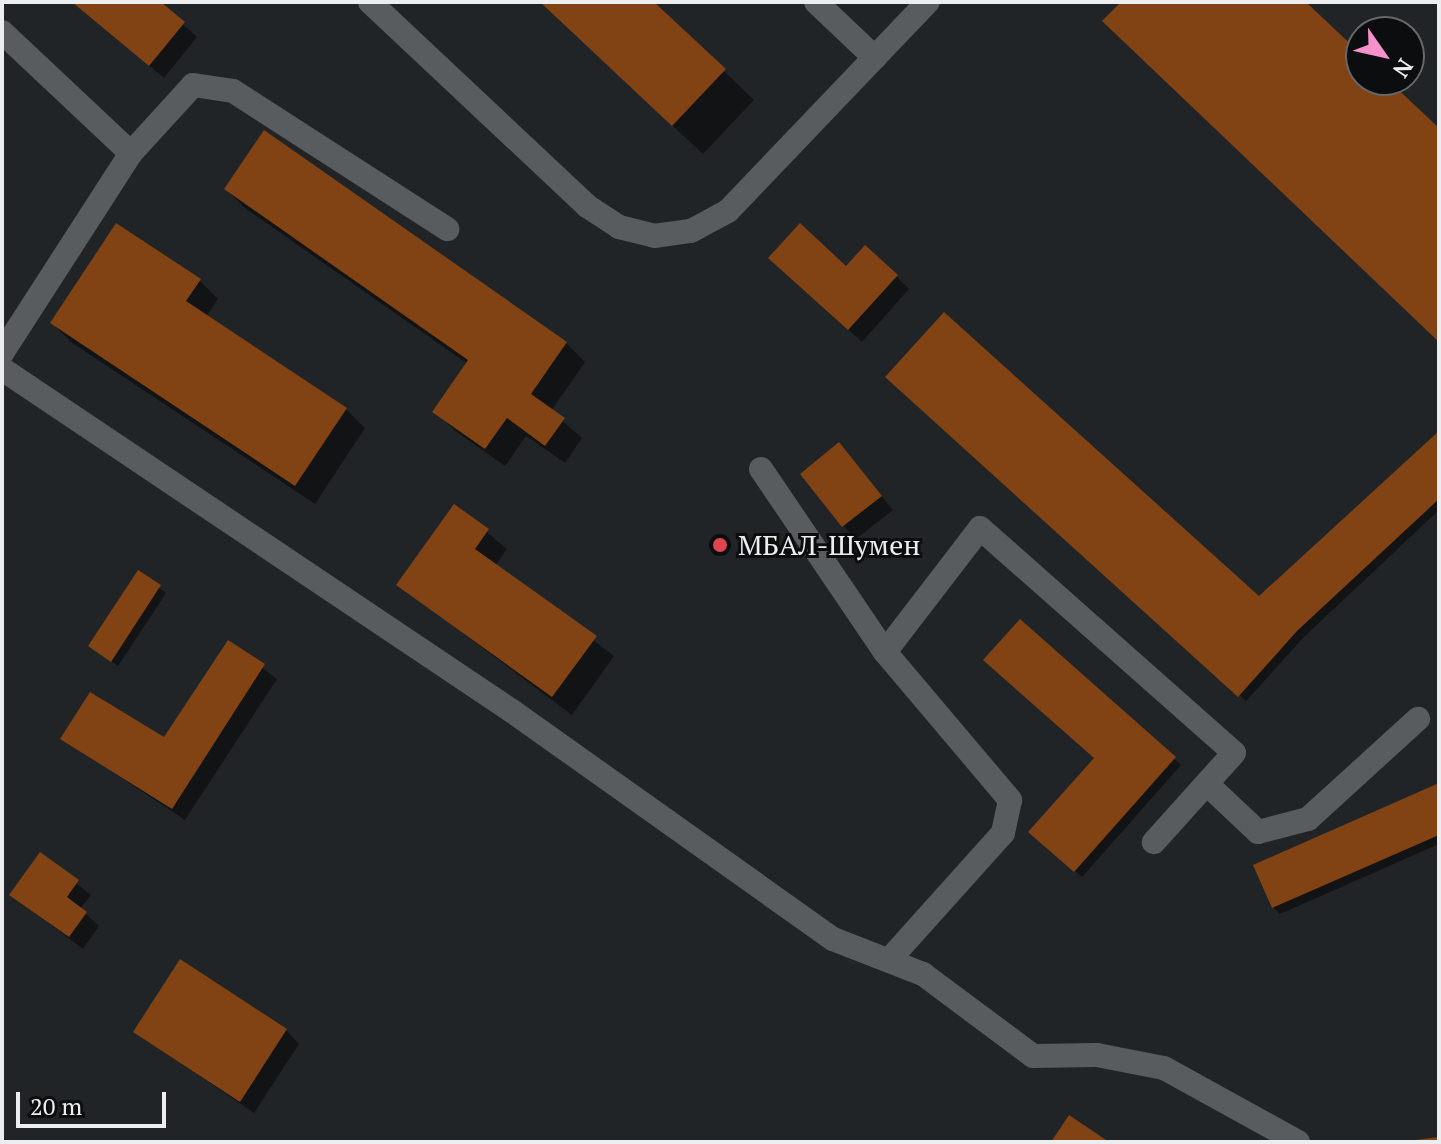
<!DOCTYPE html>
<html>
<head>
<meta charset="utf-8">
<style>
	body { margin:0 }
	#map { position:relative; width:1441px; height:1144px; overflow:hidden; background:#212426; font-family:"PT Serif",serif }
	div>[style] { position:absolute }
	.shadow>* { inset:0; background:#0007 }
	.building>* { inset:0; background:#814214 }
	.minor>* { height:24px; margin:-12px; padding:0 12px; transform-origin:12px; border-radius:12px; background:#585c5e }
	.dots>* { width:22px; height:22px; translate:-50% -50%; box-sizing:border-box; border:4px solid #0c0d0e; border-radius:50% }
	span { translate:-50% -50%; white-space:nowrap; text-align:center; line-height:1.15; -webkit-text-stroke:6px #0c0d0e; paint-order:stroke }
	.poi-label { font-size:28px; color:#ebedee }
	.left { translate:0 -50%; text-align:left }
	.frame { position:absolute; inset:0; border:4px solid #ebedee; pointer-events:none }
	.north { position:absolute; left:1345px; top:16px; width:80px; height:80px; box-sizing:border-box; background:#0c0d0e; border:2px solid #656768; border-radius:50%; rotate:124deg; font-size:22px; font-weight:700; line-height:32px; text-align:center; color:#ebedee }
	.north::after { content:''; display:block; margin:auto; width:28px; height:36px; background:#f890cc; clip-path:polygon(50% 0,100% 100%,50% 72%,0 100%) }
	.scale { position:absolute; left:16px; top:1092px; width:150px; height:36px; box-sizing:border-box; border:4px solid #ebedee; border-top:0; padding-left:10px; font-size:24px; line-height:28px; white-space:nowrap; color:#ebedee; -webkit-text-stroke:6px #0c0d0e; paint-order:stroke }
</style>
</head>
<body>
<div id="map">
	<div class="shadow">
		<i style="clip-path:polygon(73px 2px,158px 2px,197px 37px,164px 78px)"></i>
		<i style="clip-path:polygon(540px 2px,652px 2px,754px 100px,703px 154px)"></i>
		<i style="clip-path:polygon(226px 189px,566px 343px,585px 362px,551px 411px,582px 438px,565px 463px,526px 436px,505px 466px,454px 430px,435px 411px,468px 364px,245px 208px)"></i>
		<i style="clip-path:polygon(846px 269px,896px 276px,909px 289px,862px 342px,783px 271px)"></i>
		<i style="clip-path:polygon(199px 280px,218px 299px,206px 317px,346px 409px,365px 428px,315px 504px,71px 342px,52px 323px)"></i>
		<i style="clip-path:polygon(894px 383px,1259px 599px,1439px 434px,1439px 510px,1304px 637px,1246px 701px)"></i>
		<i style="clip-path:polygon(839px 445px,893px 510px,856px 539px,843px 526px)"></i>
		<i style="clip-path:polygon(455px 506px,507px 549px,495px 566px,614px 656px,572px 715px,399px 585px)"></i>
		<i style="clip-path:polygon(139px 573px,166px 593px,118px 666px,90px 646px)"></i>
		<i style="clip-path:polygon(1021px 622px,1181px 765px,1082px 877px,1037px 838px,1096px 759px)"></i>
		<i style="clip-path:polygon(229px 643px,277px 679px,185px 820px,63px 739px,165px 740px)"></i>
		<i style="clip-path:polygon(1439px 786px,1439px 844px,1280px 914px,1273px 907px)"></i>
		<i style="clip-path:polygon(40px 855px,91px 895px,80px 909px,99px 926px,83px 949px,11px 895px)"></i>
		<i style="clip-path:polygon(286px 1030px,299px 1044px,254px 1113px,135px 1032px)"></i>
	</div>
	<div class="building">
		<i style="clip-path:polygon(72px 2px,161px 2px,185px 22px,149px 66px)"></i>
		<i style="clip-path:polygon(540px 2px,654px 2px,726px 69px,672px 126px)"></i>
		<i style="clip-path:polygon(1121px 2px,1306px 2px,1361px 54px,1361px 80px,1388px 80px,1439px 128px,1439px 342px,1102px 21px)"></i>
		<i style="clip-path:polygon(264px 130px,567px 342px,531px 394px,565px 418px,545px 446px,507px 418px,485px 449px,432px 412px,468px 360px,224px 189px)"></i>
		<i style="clip-path:polygon(116px 223px,201px 279px,186px 301px,347px 408px,295px 486px,50px 323px)"></i>
		<i style="clip-path:polygon(800px 223px,846px 266px,865px 245px,898px 275px,848px 330px,768px 258px)"></i>
		<i style="clip-path:polygon(944px 312px,1259px 596px,1439px 431px,1439px 499px,1297px 631px,1238px 697px,885px 377px)"></i>
		<i style="clip-path:polygon(839px 442px,882px 496px,842px 527px,800px 474px)"></i>
		<i style="clip-path:polygon(454px 504px,489px 529px,475px 549px,597px 636px,552px 697px,396px 585px)"></i>
		<i style="clip-path:polygon(138px 570px,161px 585px,111px 662px,88px 646px)"></i>
		<i style="clip-path:polygon(1020px 619px,1176px 757px,1074px 872px,1028px 832px,1094px 758px,983px 660px)"></i>
		<i style="clip-path:polygon(228px 640px,265px 664px,172px 809px,60px 739px,90px 692px,164px 737px)"></i>
		<i style="clip-path:polygon(1439px 783px,1439px 835px,1272px 908px,1253px 865px)"></i>
		<i style="clip-path:polygon(40px 852px,79px 880px,67px 897px,87px 912px,69px 937px,9px 895px)"></i>
		<i style="clip-path:polygon(180px 959px,287px 1029px,240px 1102px,133px 1032px)"></i>
		<i style="clip-path:polygon(1069px 1115px,1109px 1142px,1051px 1142px)"></i>
		<i style="clip-path:polygon(1439px 1137px,1439px 1142px,1415px 1142px,1415px 1140px)"></i>
	</div>
	<div class="minor">
		<i style="left:370px;top:2px;width:298px;rotate:43.2deg"></i>
		<i style="left:587px;top:206px;width:38px;rotate:33deg"></i>
		<i style="left:619px;top:227px;width:36px;rotate:14deg"></i>
		<i style="left:654px;top:236px;width:37px;rotate:-8deg"></i>
		<i style="left:691px;top:231px;width:42px;rotate:-28.4deg"></i>
		<i style="left:728px;top:211px;width:289px;rotate:-46.3deg"></i>
		<i style="left:816px;top:2px;width:81px;rotate:43.5deg"></i>
		<i style="left:2px;top:32px;width:177px;rotate:43.2deg"></i>
		<i style="left:131px;top:153px;width:238px;rotate:122.8deg"></i>
		<i style="left:131px;top:153px;width:92px;rotate:-47.6deg"></i>
		<i style="left:193px;top:85px;width:40px;rotate:8.5deg"></i>
		<i style="left:233px;top:91px;width:255px;rotate:32.8deg"></i>
		<i style="left:2px;top:369px;width:614px;rotate:33.85deg"></i>
		<i style="left:512px;top:711px;width:394px;rotate:35.4deg"></i>
		<i style="left:833px;top:939px;width:97px;rotate:21.3deg"></i>
		<i style="left:923px;top:974px;width:137px;rotate:36.7deg"></i>
		<i style="left:1033px;top:1056px;width:64px;rotate:-0.9deg"></i>
		<i style="left:1097px;top:1055px;width:68px;rotate:11deg"></i>
		<i style="left:1164px;top:1068px;width:153px;rotate:28.9deg"></i>
		<i style="left:761px;top:469px;width:221px;rotate:55.9deg"></i>
		<i style="left:885px;top:652px;width:194px;rotate:49.8deg"></i>
		<i style="left:1010px;top:800px;width:34px;rotate:102deg"></i>
		<i style="left:1003px;top:833px;width:169px;rotate:131.9deg"></i>
		<i style="left:885px;top:652px;width:156px;rotate:-52.5deg"></i>
		<i style="left:980px;top:528px;width:339px;rotate:41.5deg"></i>
		<i style="left:1234px;top:753px;width:120px;rotate:132deg"></i>
		<i style="left:1207px;top:784px;width:70px;rotate:43.3deg"></i>
		<i style="left:1258px;top:832px;width:52px;rotate:-14.6deg"></i>
		<i style="left:1308px;top:819px;width:149px;rotate:-42.3deg"></i>
	</div>
	<div class="dots">
		<i style="left:720px;top:545px;background:#e0444e"></i>
	</div>
	<div class="poi-label">
		<span class="left" style="left:738px;top:545px">МБАЛ-Шумен</span>
	</div>
	<div class="frame"></div>
	<div class="north">N</div>
	<div class="scale">20 m</div>
</div>
</body>
</html>
